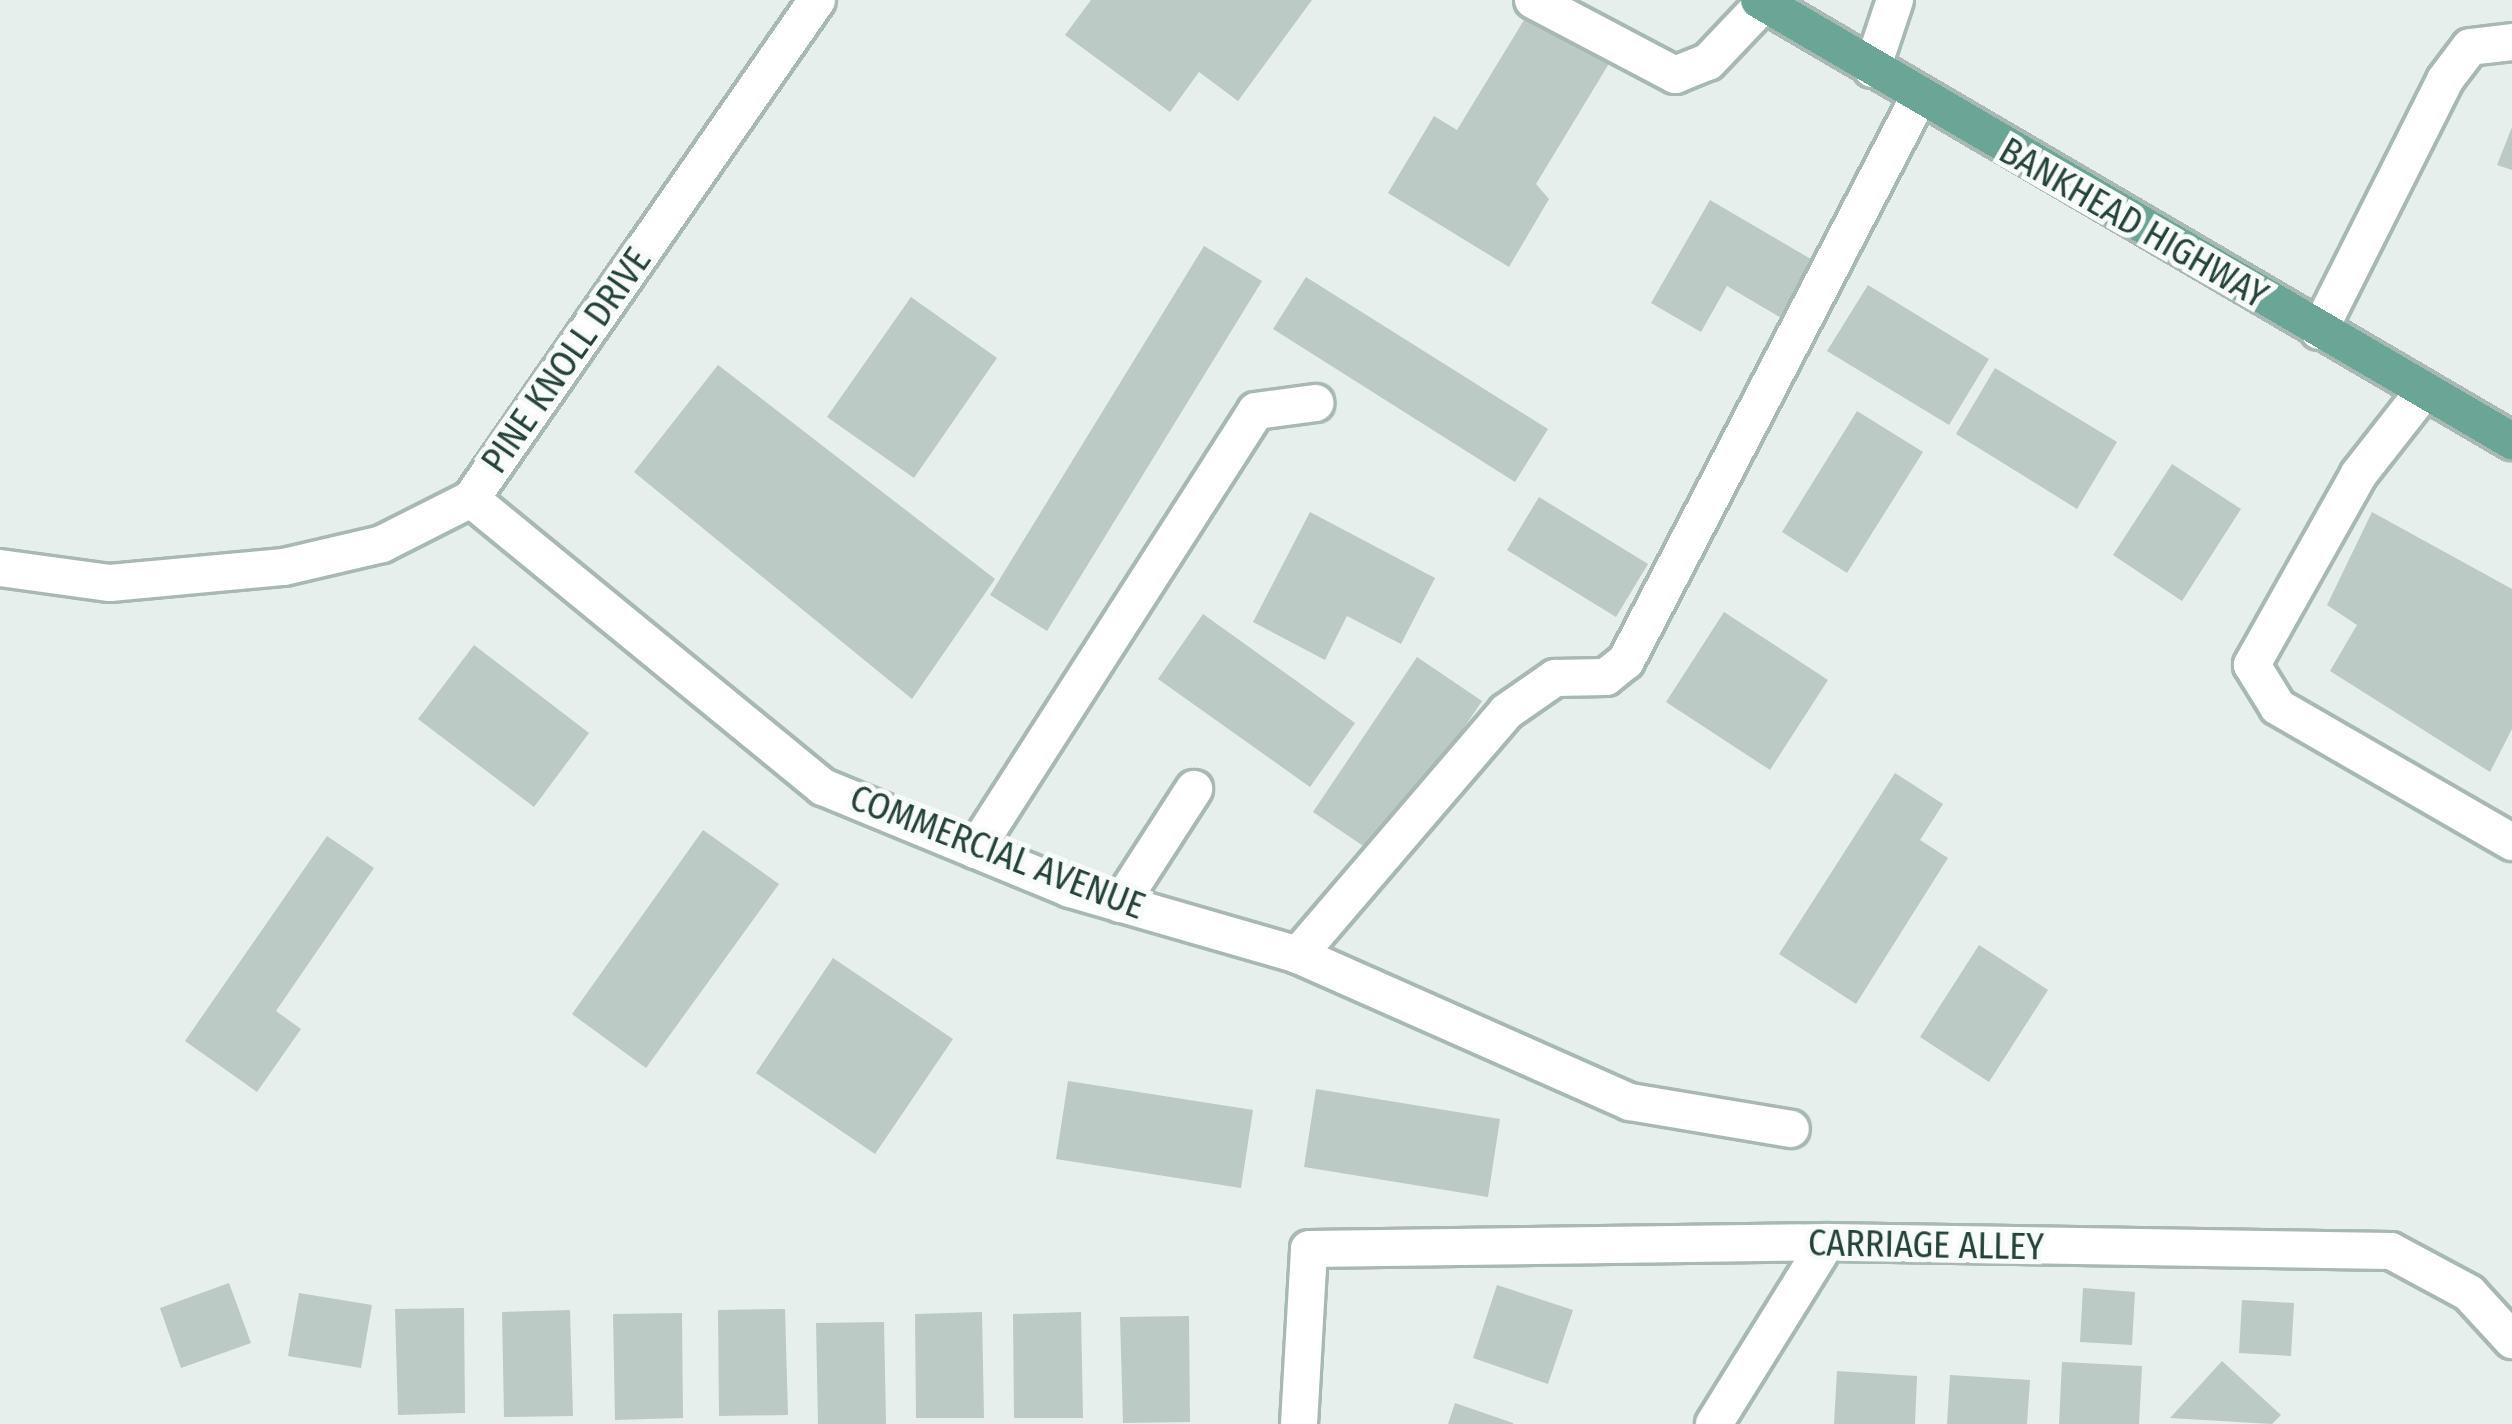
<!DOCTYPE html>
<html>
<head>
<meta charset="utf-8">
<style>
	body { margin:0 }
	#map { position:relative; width:2512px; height:1424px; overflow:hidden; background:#e6efeb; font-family:"Fira Sans Condensed",sans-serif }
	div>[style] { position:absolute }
	.building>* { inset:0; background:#bbcac4 }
	.roads { filter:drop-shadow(3px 0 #a8b8b2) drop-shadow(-3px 0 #a8b8b2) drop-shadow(0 3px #a8b8b2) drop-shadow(0 -3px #a8b8b2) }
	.minor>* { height:36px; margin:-18px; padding:0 18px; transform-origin:18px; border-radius:18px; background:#fff }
	.major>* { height:36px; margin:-18px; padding:0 18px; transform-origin:18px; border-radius:18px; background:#6aa596 }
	span { translate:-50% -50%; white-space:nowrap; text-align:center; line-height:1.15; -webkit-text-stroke:10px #f7fbf9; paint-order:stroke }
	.street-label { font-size:36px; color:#24423a }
</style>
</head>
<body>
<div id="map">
	<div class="building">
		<i style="clip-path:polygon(1091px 0,1312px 0,1238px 101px,1199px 72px,1170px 112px,1065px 35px)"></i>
		<i style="clip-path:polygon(1535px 2px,1616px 52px,1536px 184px,1549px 199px,1509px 267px,1388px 193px,1434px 116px,1457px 130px)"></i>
		<i style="clip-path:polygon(2512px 127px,2512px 170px,2497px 165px)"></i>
		<i style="clip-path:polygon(1710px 200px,1821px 265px,1788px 322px,1727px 286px,1701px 332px,1651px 303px)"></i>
		<i style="clip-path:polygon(1204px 246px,1262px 281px,1047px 631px,990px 595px)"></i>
		<i style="clip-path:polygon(1306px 277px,1548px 429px,1515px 482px,1273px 329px)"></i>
		<i style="clip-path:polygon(1868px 285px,1989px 359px,1949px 425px,1827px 351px)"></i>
		<i style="clip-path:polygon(911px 297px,997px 358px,914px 478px,827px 417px)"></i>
		<i style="clip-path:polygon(718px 365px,995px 579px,912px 699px,634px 472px)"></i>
		<i style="clip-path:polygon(1995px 368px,2117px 442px,2077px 509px,1956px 434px)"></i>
		<i style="clip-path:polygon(1857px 411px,1923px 452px,1847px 573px,1782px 532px)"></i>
		<i style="clip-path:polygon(2172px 464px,2241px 509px,2182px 601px,2113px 555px)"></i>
		<i style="clip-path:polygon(1539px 497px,1648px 564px,1616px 617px,1507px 550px)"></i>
		<i style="clip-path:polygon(1310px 512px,1435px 578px,1401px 644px,1347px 616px,1325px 660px,1253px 622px)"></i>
		<i style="clip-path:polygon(2372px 512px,2512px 589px,2512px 729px,2490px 772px,2330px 671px,2357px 625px,2327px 605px)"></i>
		<i style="clip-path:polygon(1724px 612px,1828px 680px,1770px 770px,1666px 702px)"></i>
		<i style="clip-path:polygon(1203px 614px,1355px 723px,1310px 787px,1158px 679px)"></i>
		<i style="clip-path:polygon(474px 645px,589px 733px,534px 807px,418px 719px)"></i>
		<i style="clip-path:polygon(1417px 657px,1482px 701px,1378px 856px,1313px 812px)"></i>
		<i style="clip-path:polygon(1895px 773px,1943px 804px,1920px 840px,1948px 858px,1856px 1004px,1779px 954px)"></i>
		<i style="clip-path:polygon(703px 830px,779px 884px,646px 1068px,572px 1014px)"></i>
		<i style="clip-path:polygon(327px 836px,374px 868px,276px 1011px,301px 1029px,257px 1092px,185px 1041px)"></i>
		<i style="clip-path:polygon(1979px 945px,2048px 990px,1989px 1082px,1920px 1037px)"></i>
		<i style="clip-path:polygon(833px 958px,953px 1039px,875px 1154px,756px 1073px)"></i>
		<i style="clip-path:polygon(1068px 1081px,1253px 1110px,1241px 1188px,1056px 1159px)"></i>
		<i style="clip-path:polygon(1316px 1089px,1500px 1119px,1488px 1197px,1304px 1167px)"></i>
		<i style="clip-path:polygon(229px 1283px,251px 1343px,181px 1368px,160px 1308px)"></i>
		<i style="clip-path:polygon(1497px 1285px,1573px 1310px,1548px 1384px,1473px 1358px)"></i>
		<i style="clip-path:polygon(2083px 1288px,2135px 1292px,2132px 1345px,2080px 1342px)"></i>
		<i style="clip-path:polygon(299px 1293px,372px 1305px,361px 1368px,288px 1356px)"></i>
		<i style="clip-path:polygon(2242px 1300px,2294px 1303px,2291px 1356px,2239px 1353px)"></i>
		<i style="clip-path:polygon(464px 1308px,465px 1413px,398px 1415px,395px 1309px)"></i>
		<i style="clip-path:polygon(785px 1309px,788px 1415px,719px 1416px,718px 1310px)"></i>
		<i style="clip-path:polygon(570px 1310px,573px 1416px,504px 1417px,502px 1312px)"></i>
		<i style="clip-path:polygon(982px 1312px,984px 1418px,916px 1418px,915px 1314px)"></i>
		<i style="clip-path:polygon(1081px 1312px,1083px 1418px,1014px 1418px,1013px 1314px)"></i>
		<i style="clip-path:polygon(682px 1313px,683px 1418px,615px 1420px,613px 1314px)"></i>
		<i style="clip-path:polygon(1189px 1316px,1190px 1422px,1123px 1423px,1120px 1317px)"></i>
		<i style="clip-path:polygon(884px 1322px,886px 1424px,818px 1424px,816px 1323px)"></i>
		<i style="clip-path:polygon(2222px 1361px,2281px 1415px,2272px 1424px,2170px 1418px)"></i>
		<i style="clip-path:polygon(2062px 1362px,2142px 1366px,2139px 1424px,2059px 1424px)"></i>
		<i style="clip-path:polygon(1837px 1371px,1917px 1376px,1915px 1424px,1834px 1424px)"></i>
		<i style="clip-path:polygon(1950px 1375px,2030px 1380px,2027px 1424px,1947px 1424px)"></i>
		<i style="clip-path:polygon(1455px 1403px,1513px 1423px,1513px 1424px,1448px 1424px)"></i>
	</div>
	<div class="roads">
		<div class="minor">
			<i style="left:1533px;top:0;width:161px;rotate:27.8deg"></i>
			<i style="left:1675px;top:75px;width:35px;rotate:-22deg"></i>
			<i style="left:1708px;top:62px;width:81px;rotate:-46.5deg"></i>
			<i style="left:1872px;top:69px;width:73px;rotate:-71.6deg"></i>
			<i style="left:2319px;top:331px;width:281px;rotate:-63.3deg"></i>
			<i style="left:2445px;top:80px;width:41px;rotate:-52.9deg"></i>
			<i style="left:2470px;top:47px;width:42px;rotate:-6.8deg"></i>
			<i style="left:2424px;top:391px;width:105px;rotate:128.1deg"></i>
			<i style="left:2359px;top:474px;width:219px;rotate:119.3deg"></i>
			<i style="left:2252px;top:665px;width:49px;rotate:58.2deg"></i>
			<i style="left:2278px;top:707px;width:270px;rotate:30deg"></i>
			<i style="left:471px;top:499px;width:455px;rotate:39.3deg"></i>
			<i style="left:823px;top:787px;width:267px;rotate:22.4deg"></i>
			<i style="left:1070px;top:889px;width:237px;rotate:16.1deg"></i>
			<i style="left:1298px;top:955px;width:363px;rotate:23.9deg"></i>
			<i style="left:1630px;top:1102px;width:163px;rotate:9.5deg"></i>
			<i style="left:0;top:568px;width:111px;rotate:7.8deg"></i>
			<i style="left:110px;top:583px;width:175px;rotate:-5.3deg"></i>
			<i style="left:284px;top:567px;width:101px;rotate:-13.2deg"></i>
			<i style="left:382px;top:544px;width:100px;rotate:-26.8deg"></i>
			<i style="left:471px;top:499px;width:607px;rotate:-55.26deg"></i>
			<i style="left:975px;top:850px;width:521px;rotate:-57.38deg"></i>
			<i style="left:1256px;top:411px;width:60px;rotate:-7.7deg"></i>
			<i style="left:1120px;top:904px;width:137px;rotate:-57.2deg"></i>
			<i style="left:1298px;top:955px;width:320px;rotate:-49.4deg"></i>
			<i style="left:1506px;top:712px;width:60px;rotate:-34.8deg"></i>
			<i style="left:1555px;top:678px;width:51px;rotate:-1.1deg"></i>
			<i style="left:1606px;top:677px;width:26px;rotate:-39deg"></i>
			<i style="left:1626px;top:661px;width:636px;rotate:-62.55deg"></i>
			<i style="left:1299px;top:1424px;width:175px;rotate:-86.7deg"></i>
			<i style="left:1309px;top:1249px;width:518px;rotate:-0.77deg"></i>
			<i style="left:1827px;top:1242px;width:564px;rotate:0.91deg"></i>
			<i style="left:2391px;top:1251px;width:89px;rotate:28.3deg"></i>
			<i style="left:2469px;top:1293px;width:64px;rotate:47.5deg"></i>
			<i style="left:1714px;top:1424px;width:214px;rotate:-58.2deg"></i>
		</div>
		<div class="major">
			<i style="left:1759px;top:0;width:873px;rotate:30.36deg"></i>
		</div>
	</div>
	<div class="street-label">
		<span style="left:2133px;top:224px;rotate:30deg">BANKHEAD HIGHWAY</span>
		<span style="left:567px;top:361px;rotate:-55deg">PINE KNOLL DRIVE</span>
		<span style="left:997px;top:853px;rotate:21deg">COMMERCIAL AVENUE</span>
		<span style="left:1926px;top:1246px;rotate:1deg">CARRIAGE ALLEY</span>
	</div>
</div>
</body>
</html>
